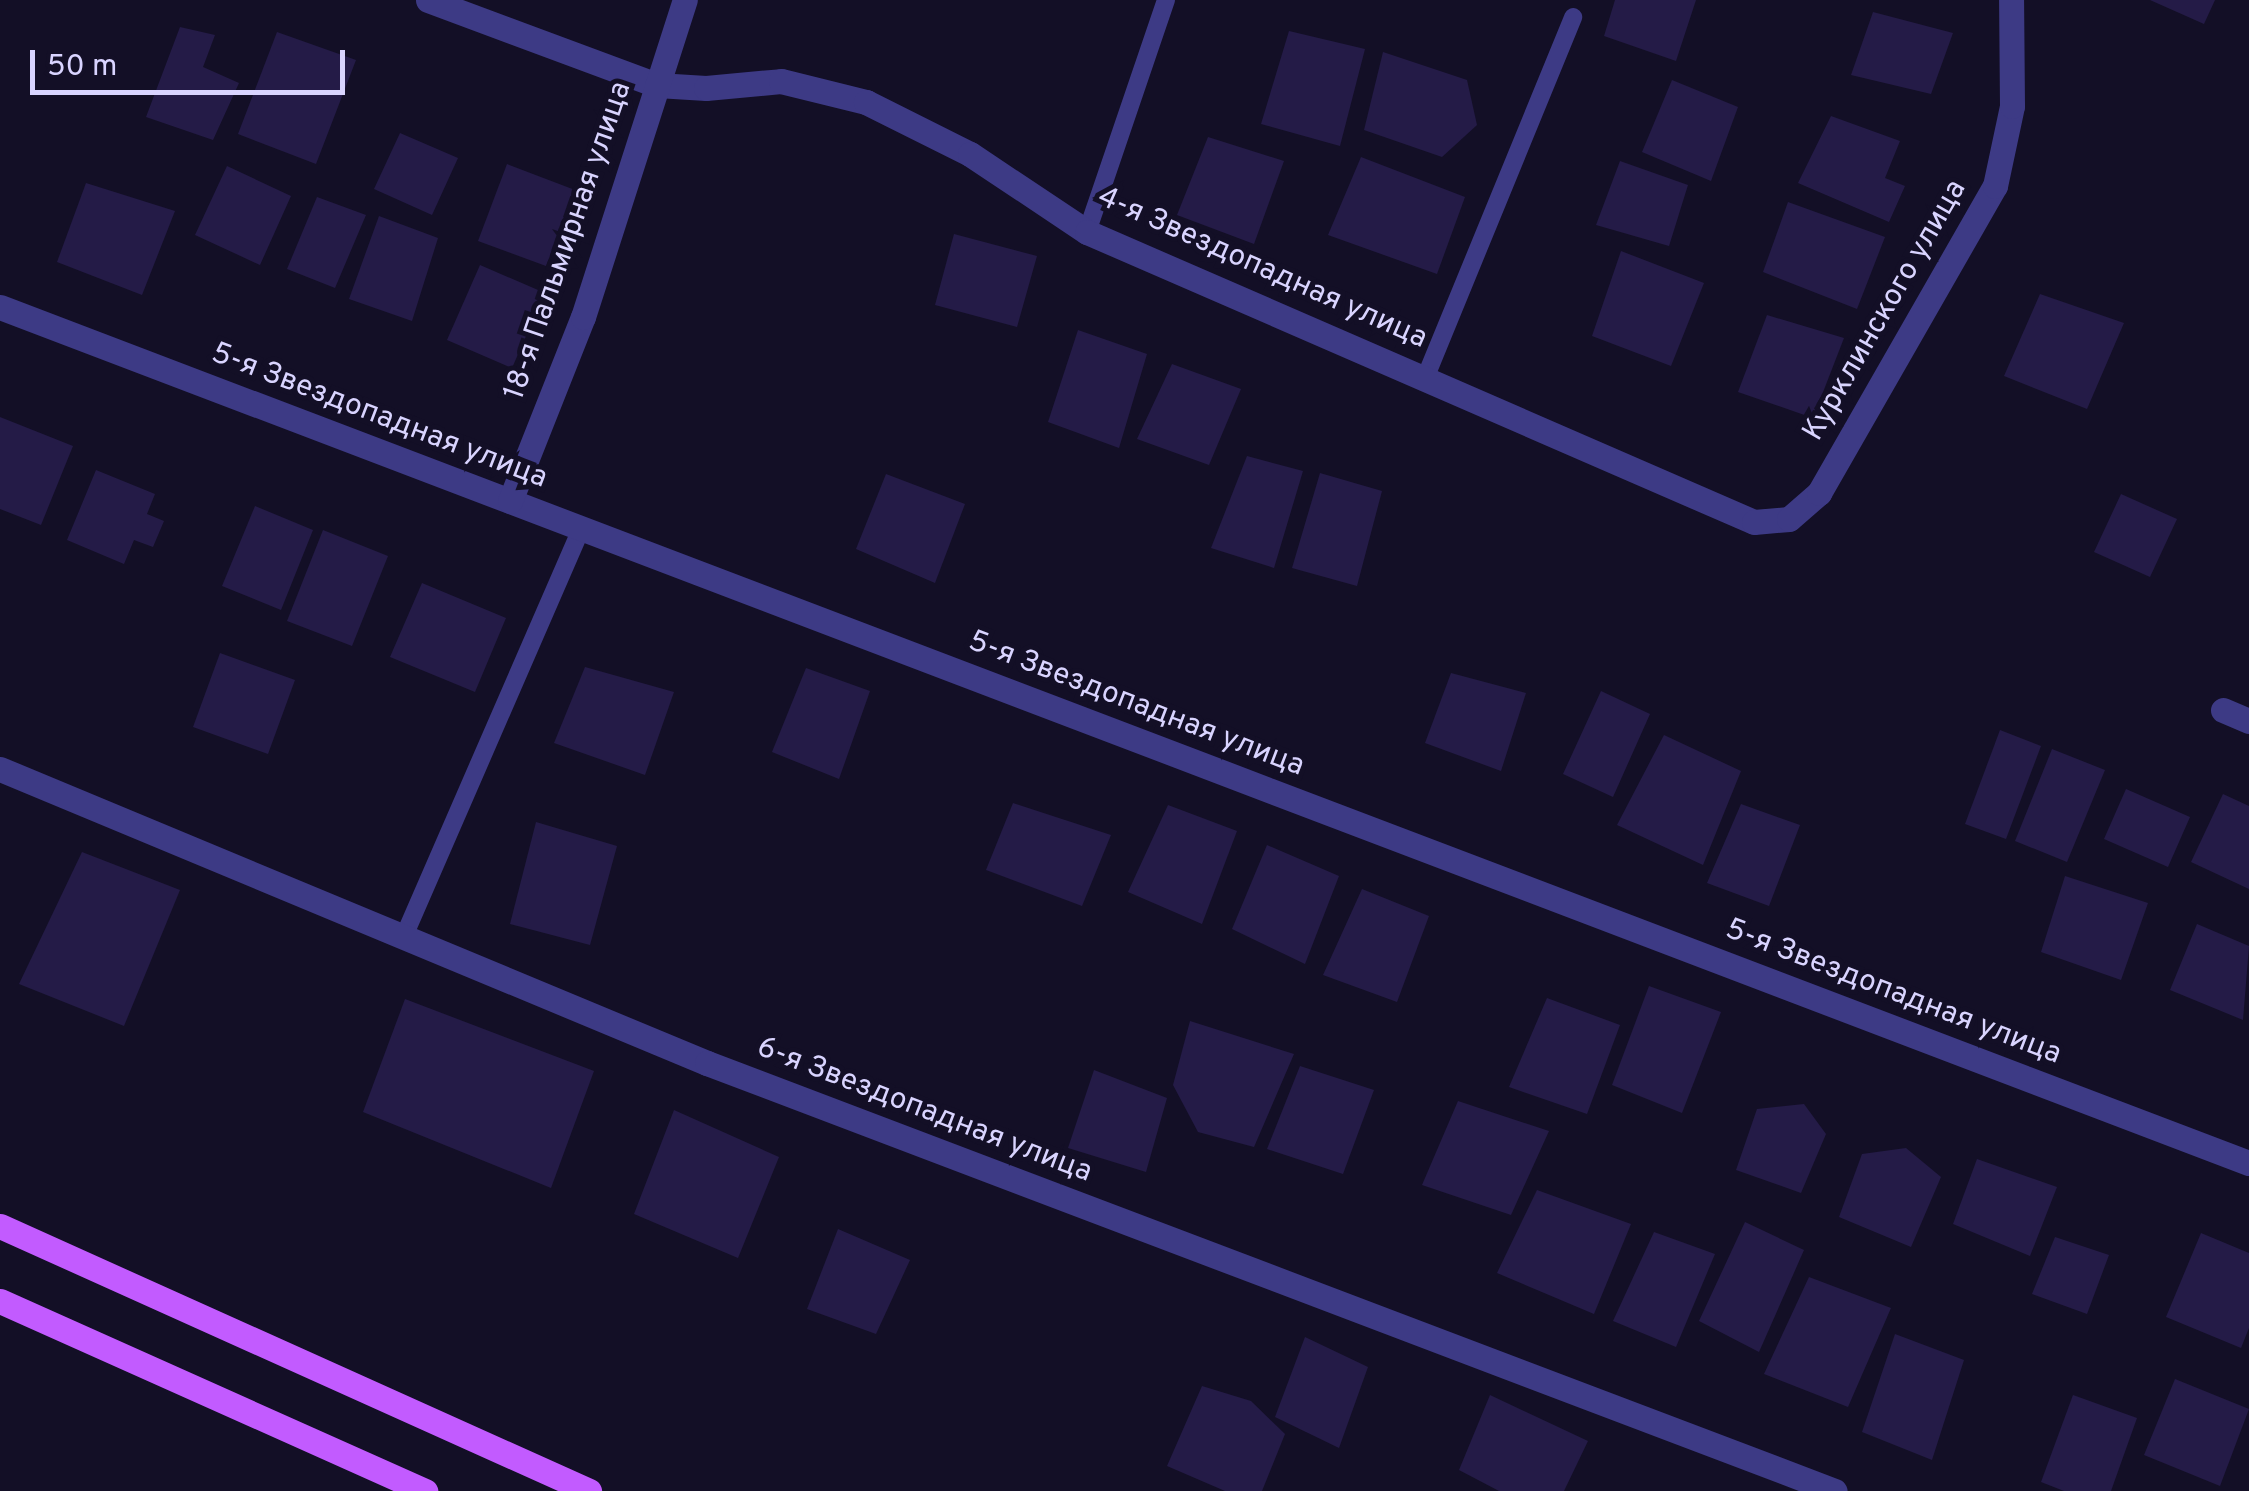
<!DOCTYPE html>
<html>
<head>
<meta charset="utf-8">
<style>
	body { margin:0 }
	#map { position:relative; width:2249px; height:1491px; overflow:hidden; background:#130f26; font-family:Overpass,sans-serif }
	div>[style] { position:absolute }
	.building>* { inset:0; background:#241b47 }
	.service>* { height:18px; margin:-9px; padding:0 9px; transform-origin:9px; border-radius:9px; background:#3d3a85 }
	.minor>* { height:25px; margin:-12.5px; padding:0 12.5px; transform-origin:12.5px; border-radius:12.5px; background:#3d3a85 }
	.primary>* { height:25px; margin:-12.5px; padding:0 12.5px; transform-origin:12.5px; border-radius:12.5px; background:#c25bff }
	span { translate:-50% -50%; white-space:nowrap; text-align:center; line-height:1.15; -webkit-text-stroke:10px #130f26; paint-order:stroke }
	.street-label { font-size:30px; color:#d9d4ff }
	.scale { position:absolute; left:30px; top:50px; width:315px; height:45px; box-sizing:border-box; border:5px solid #d9d4ff; border-top:0; padding-left:12px; font-size:30px; line-height:35px; white-space:nowrap; color:#d9d4ff; -webkit-text-stroke:8px #130f26; paint-order:stroke }
</style>
</head>
<body>
<div id="map">
	<div class="building">
		<i style="clip-path:polygon(1615px 0,1696px 0,1676px 61px,1604px 36px)"></i>
		<i style="clip-path:polygon(2150px 0,2215px 0,2204px 24px)"></i>
		<i style="clip-path:polygon(1873px 12px,1953px 33px,1931px 94px,1851px 75px)"></i>
		<i style="clip-path:polygon(180px 27px,215px 35px,203px 67px,239px 83px,213px 140px,146px 117px)"></i>
		<i style="clip-path:polygon(1289px 31px,1365px 49px,1340px 146px,1261px 124px)"></i>
		<i style="clip-path:polygon(277px 32px,356px 60px,316px 164px,238px 134px)"></i>
		<i style="clip-path:polygon(1383px 52px,1467px 80px,1477px 125px,1442px 157px,1364px 130px)"></i>
		<i style="clip-path:polygon(1672px 80px,1738px 107px,1711px 181px,1642px 152px)"></i>
		<i style="clip-path:polygon(1831px 116px,1900px 141px,1885px 178px,1905px 186px,1889px 222px,1798px 183px)"></i>
		<i style="clip-path:polygon(400px 133px,458px 158px,432px 215px,374px 189px)"></i>
		<i style="clip-path:polygon(1208px 137px,1284px 161px,1254px 244px,1177px 215px)"></i>
		<i style="clip-path:polygon(1361px 157px,1465px 197px,1437px 274px,1328px 235px)"></i>
		<i style="clip-path:polygon(1620px 161px,1688px 185px,1669px 246px,1596px 225px)"></i>
		<i style="clip-path:polygon(507px 164px,575px 190px,546px 266px,478px 241px)"></i>
		<i style="clip-path:polygon(227px 166px,291px 196px,260px 265px,195px 235px)"></i>
		<i style="clip-path:polygon(86px 183px,175px 211px,142px 295px,57px 262px)"></i>
		<i style="clip-path:polygon(317px 197px,366px 215px,335px 288px,287px 269px)"></i>
		<i style="clip-path:polygon(1788px 202px,1885px 237px,1857px 309px,1763px 272px)"></i>
		<i style="clip-path:polygon(379px 216px,438px 238px,412px 321px,349px 299px)"></i>
		<i style="clip-path:polygon(954px 234px,1037px 256px,1017px 327px,935px 305px)"></i>
		<i style="clip-path:polygon(1621px 251px,1704px 283px,1671px 366px,1592px 336px)"></i>
		<i style="clip-path:polygon(480px 265px,545px 293px,512px 368px,447px 340px)"></i>
		<i style="clip-path:polygon(2040px 294px,2124px 323px,2087px 409px,2004px 376px)"></i>
		<i style="clip-path:polygon(1767px 315px,1844px 338px,1813px 418px,1738px 392px)"></i>
		<i style="clip-path:polygon(1078px 330px,1147px 354px,1119px 448px,1048px 422px)"></i>
		<i style="clip-path:polygon(1172px 364px,1241px 389px,1209px 465px,1137px 439px)"></i>
		<i style="clip-path:polygon(0 417px,73px 446px,41px 525px,0 509px)"></i>
		<i style="clip-path:polygon(1247px 456px,1303px 471px,1274px 568px,1211px 548px)"></i>
		<i style="clip-path:polygon(96px 470px,155px 494px,147px 514px,164px 521px,153px 547px,134px 540px,124px 564px,67px 540px)"></i>
		<i style="clip-path:polygon(1320px 473px,1382px 491px,1357px 586px,1292px 568px)"></i>
		<i style="clip-path:polygon(886px 474px,965px 504px,935px 583px,856px 549px)"></i>
		<i style="clip-path:polygon(2121px 494px,2177px 519px,2150px 577px,2094px 552px)"></i>
		<i style="clip-path:polygon(255px 506px,313px 530px,281px 610px,222px 586px)"></i>
		<i style="clip-path:polygon(323px 530px,388px 556px,352px 646px,287px 621px)"></i>
		<i style="clip-path:polygon(422px 583px,506px 618px,475px 692px,390px 657px)"></i>
		<i style="clip-path:polygon(220px 653px,295px 680px,268px 754px,193px 727px)"></i>
		<i style="clip-path:polygon(585px 667px,674px 692px,645px 775px,554px 743px)"></i>
		<i style="clip-path:polygon(806px 668px,870px 691px,839px 779px,772px 752px)"></i>
		<i style="clip-path:polygon(1451px 673px,1526px 693px,1501px 771px,1425px 743px)"></i>
		<i style="clip-path:polygon(1601px 691px,1650px 714px,1613px 797px,1563px 774px)"></i>
		<i style="clip-path:polygon(2000px 730px,2041px 746px,2006px 839px,1965px 824px)"></i>
		<i style="clip-path:polygon(1664px 735px,1741px 771px,1703px 865px,1617px 825px)"></i>
		<i style="clip-path:polygon(2052px 749px,2105px 770px,2067px 862px,2015px 841px)"></i>
		<i style="clip-path:polygon(2126px 789px,2190px 817px,2168px 867px,2104px 839px)"></i>
		<i style="clip-path:polygon(2223px 794px,2249px 806px,2249px 889px,2191px 862px)"></i>
		<i style="clip-path:polygon(1013px 803px,1111px 835px,1082px 906px,986px 870px)"></i>
		<i style="clip-path:polygon(1741px 804px,1800px 825px,1769px 906px,1707px 883px)"></i>
		<i style="clip-path:polygon(1168px 805px,1237px 831px,1202px 924px,1128px 892px)"></i>
		<i style="clip-path:polygon(536px 822px,617px 846px,590px 945px,510px 924px)"></i>
		<i style="clip-path:polygon(1267px 845px,1339px 876px,1305px 964px,1232px 929px)"></i>
		<i style="clip-path:polygon(82px 852px,180px 890px,124px 1026px,19px 984px)"></i>
		<i style="clip-path:polygon(2065px 876px,2148px 903px,2121px 980px,2041px 952px)"></i>
		<i style="clip-path:polygon(1362px 889px,1429px 916px,1397px 1002px,1323px 975px)"></i>
		<i style="clip-path:polygon(2197px 924px,2249px 946px,2243px 1020px,2170px 990px)"></i>
		<i style="clip-path:polygon(1649px 986px,1721px 1012px,1682px 1113px,1612px 1085px)"></i>
		<i style="clip-path:polygon(1547px 998px,1620px 1025px,1587px 1114px,1509px 1087px)"></i>
		<i style="clip-path:polygon(405px 999px,594px 1071px,551px 1188px,363px 1112px)"></i>
		<i style="clip-path:polygon(1190px 1021px,1294px 1054px,1254px 1147px,1198px 1132px,1173px 1085px)"></i>
		<i style="clip-path:polygon(1300px 1066px,1374px 1090px,1343px 1174px,1267px 1149px)"></i>
		<i style="clip-path:polygon(1094px 1070px,1167px 1098px,1146px 1172px,1068px 1148px)"></i>
		<i style="clip-path:polygon(1458px 1101px,1549px 1131px,1511px 1215px,1422px 1185px)"></i>
		<i style="clip-path:polygon(1804px 1104px,1826px 1134px,1801px 1193px,1736px 1170px,1757px 1109px)"></i>
		<i style="clip-path:polygon(674px 1110px,779px 1157px,738px 1258px,634px 1214px)"></i>
		<i style="clip-path:polygon(1906px 1148px,1941px 1177px,1911px 1247px,1839px 1217px,1862px 1154px)"></i>
		<i style="clip-path:polygon(1977px 1159px,2057px 1187px,2030px 1256px,1953px 1224px)"></i>
		<i style="clip-path:polygon(1537px 1190px,1631px 1224px,1594px 1314px,1497px 1273px)"></i>
		<i style="clip-path:polygon(1745px 1222px,1804px 1250px,1759px 1352px,1699px 1321px)"></i>
		<i style="clip-path:polygon(838px 1229px,910px 1260px,876px 1334px,807px 1309px)"></i>
		<i style="clip-path:polygon(1654px 1232px,1715px 1254px,1676px 1347px,1613px 1321px)"></i>
		<i style="clip-path:polygon(2201px 1233px,2249px 1253px,2249px 1328px,2241px 1348px,2166px 1317px)"></i>
		<i style="clip-path:polygon(2055px 1237px,2109px 1255px,2087px 1314px,2032px 1294px)"></i>
		<i style="clip-path:polygon(1809px 1277px,1891px 1308px,1848px 1407px,1764px 1374px)"></i>
		<i style="clip-path:polygon(1895px 1334px,1964px 1360px,1932px 1460px,1862px 1432px)"></i>
		<i style="clip-path:polygon(1305px 1337px,1368px 1367px,1339px 1448px,1275px 1417px)"></i>
		<i style="clip-path:polygon(2175px 1379px,2249px 1409px,2220px 1486px,2144px 1455px)"></i>
		<i style="clip-path:polygon(1202px 1386px,1251px 1401px,1285px 1434px,1262px 1491px,1225px 1491px,1167px 1466px)"></i>
		<i style="clip-path:polygon(1490px 1395px,1588px 1441px,1564px 1491px,1499px 1491px,1459px 1470px)"></i>
		<i style="clip-path:polygon(2073px 1395px,2137px 1418px,2111px 1491px,2064px 1491px,2041px 1482px)"></i>
	</div>
	<div class="service">
		<i style="left:1087px;top:232px;width:245px;rotate:-71.2deg"></i>
		<i style="left:1426px;top:376px;width:388px;rotate:-67.7deg"></i>
		<i style="left:405px;top:934px;width:442px;rotate:-66.5deg"></i>
	</div>
	<div class="minor">
		<i style="left:428px;top:0;width:244px;rotate:20.4deg"></i>
		<i style="left:657px;top:85px;width:49px;rotate:3.5deg"></i>
		<i style="left:706px;top:88px;width:75px;rotate:-5.3deg"></i>
		<i style="left:781px;top:81px;width:88px;rotate:13.9deg"></i>
		<i style="left:866px;top:102px;width:116px;rotate:26.6deg"></i>
		<i style="left:970px;top:154px;width:141px;rotate:33.7deg"></i>
		<i style="left:1087px;top:232px;width:727px;rotate:23.5deg"></i>
		<i style="left:1754px;top:522px;width:35px;rotate:-5deg"></i>
		<i style="left:1789px;top:519px;width:40px;rotate:-41deg"></i>
		<i style="left:1819px;top:493px;width:354px;rotate:-60.2deg"></i>
		<i style="left:1995px;top:186px;width:82px;rotate:-78deg"></i>
		<i style="left:2012px;top:106px;width:106px;rotate:-90.5deg"></i>
		<i style="left:0;top:307px;width:2406px;rotate:20.84deg"></i>
		<i style="left:510px;top:501px;width:198px;rotate:-68.4deg"></i>
		<i style="left:583px;top:317px;width:333px;rotate:-72.2deg"></i>
		<i style="left:2223px;top:710px;width:28px;rotate:23deg"></i>
		<i style="left:0;top:769px;width:766px;rotate:22.58deg"></i>
		<i style="left:707px;top:1063px;width:1206px;rotate:20.78deg"></i>
	</div>
	<div class="primary">
		<i style="left:0;top:1226px;width:646px;rotate:24.22deg"></i>
		<i style="left:0;top:1301px;width:466px;rotate:24.1deg"></i>
	</div>
	<div class="street-label">
		<span style="left:569px;top:241px;rotate:-71deg">18-я Пальмирная улица</span>
		<span style="left:1262px;top:269px;rotate:24deg">4-я Звездопадная улица</span>
		<span style="left:1886px;top:311px;rotate:-60deg">Курклинского улица</span>
		<span style="left:379px;top:417px;rotate:21deg">5-я Звездопадная улица</span>
		<span style="left:1136px;top:705px;rotate:21deg">5-я Звездопадная улица</span>
		<span style="left:1893px;top:993px;rotate:21deg">5-я Звездопадная улица</span>
		<span style="left:924px;top:1111px;rotate:21deg">6-я Звездопадная улица</span>
	</div>
	<div class="scale">50 m</div>
</div>
</body>
</html>
